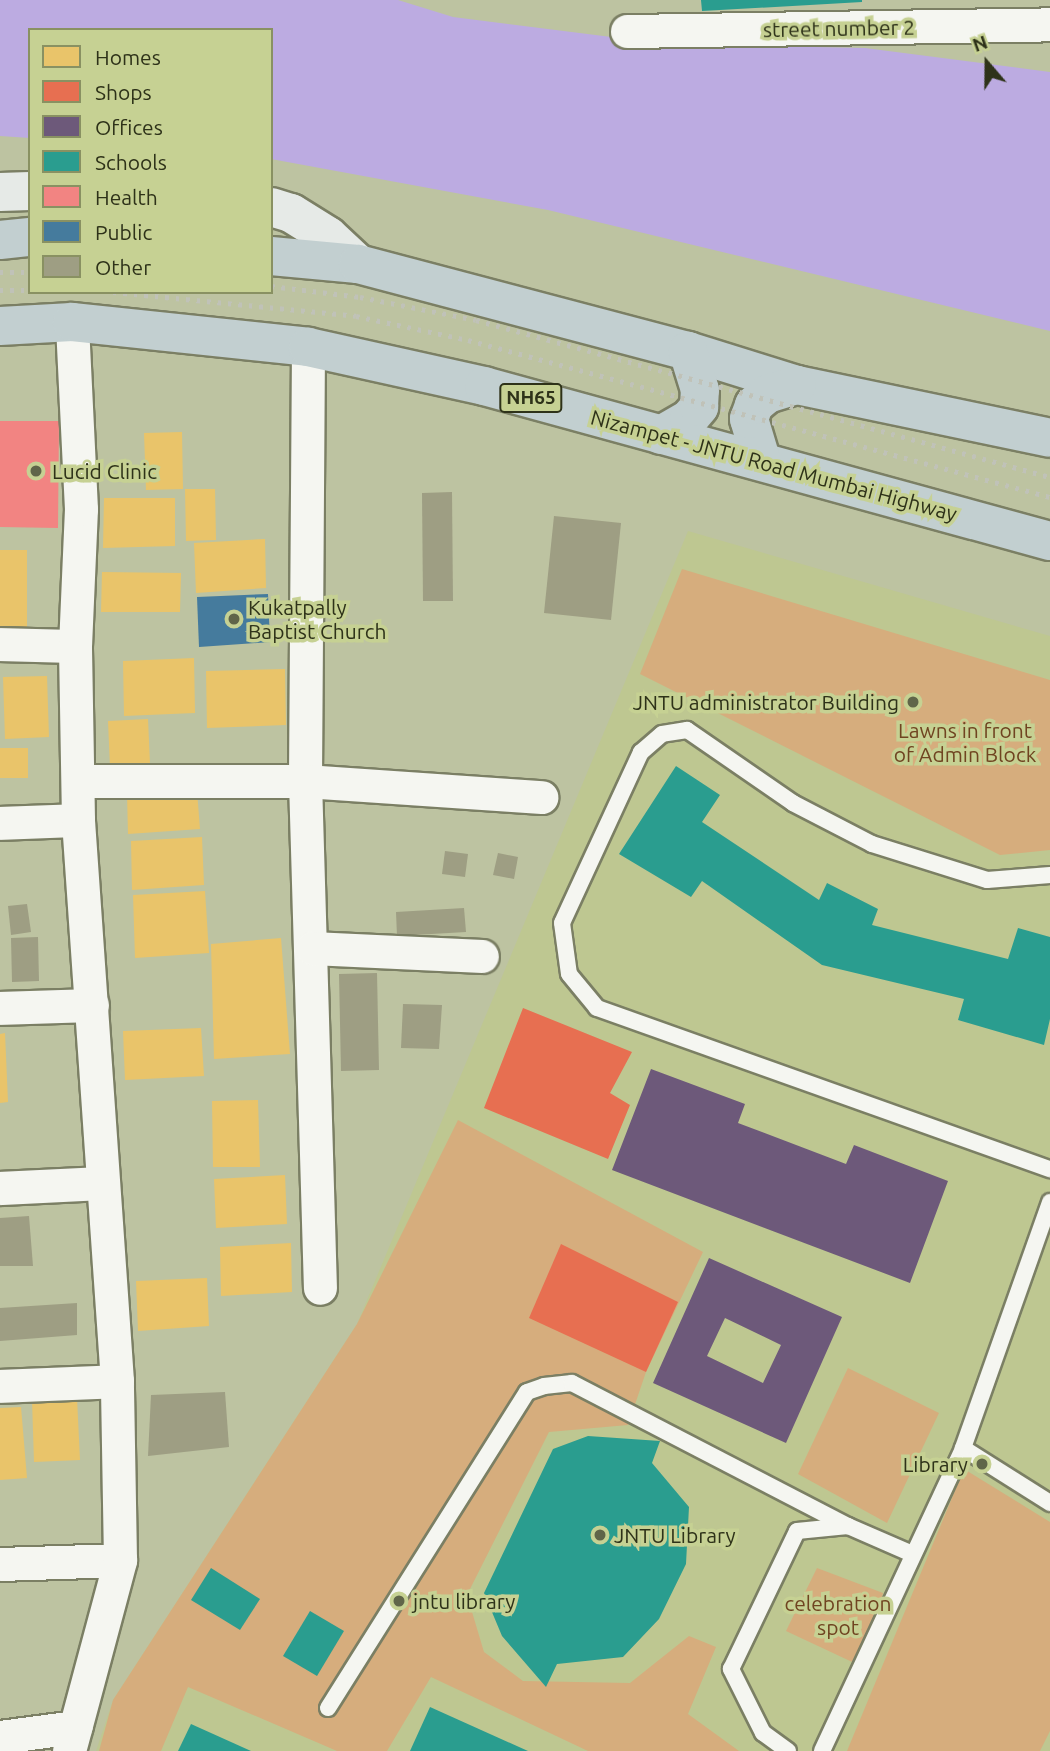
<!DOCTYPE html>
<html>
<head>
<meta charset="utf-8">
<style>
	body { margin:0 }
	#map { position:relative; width:1050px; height:1751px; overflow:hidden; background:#bdc3a1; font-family:Ubuntu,sans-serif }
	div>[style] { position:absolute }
	.built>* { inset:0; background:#bec791 }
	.green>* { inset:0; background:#d6ad7d }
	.water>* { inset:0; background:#bcabe1 }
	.homes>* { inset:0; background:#e9c46a }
	.shops>* { inset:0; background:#e76f51 }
	.offices>* { inset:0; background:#6d597a }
	.schools>* { inset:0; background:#2a9d8f }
	.health>* { inset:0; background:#f28482 }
	.public>* { inset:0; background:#457b9d }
	.building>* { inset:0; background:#9e9e83 }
	.roads { filter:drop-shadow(2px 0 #7b7f64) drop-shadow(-2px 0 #7b7f64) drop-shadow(0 2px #7b7f64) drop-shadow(0 -2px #7b7f64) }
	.lane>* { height:16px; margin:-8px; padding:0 8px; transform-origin:8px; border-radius:8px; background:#f5f6f1 }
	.street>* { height:33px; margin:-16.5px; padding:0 16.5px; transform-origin:16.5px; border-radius:16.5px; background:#f5f6f1 }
	.secondary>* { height:38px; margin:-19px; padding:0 19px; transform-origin:19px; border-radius:19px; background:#e6eae7 }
	.highway>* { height:38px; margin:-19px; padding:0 19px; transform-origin:19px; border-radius:19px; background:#c2cfd0 }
	.rail>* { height:5px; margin-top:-2.5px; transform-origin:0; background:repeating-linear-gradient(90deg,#c0c2b8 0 3.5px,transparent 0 10.5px) }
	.dots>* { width:19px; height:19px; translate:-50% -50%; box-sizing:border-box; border:4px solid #c6d193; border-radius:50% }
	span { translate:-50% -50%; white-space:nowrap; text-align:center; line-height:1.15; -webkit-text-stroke:7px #c6d193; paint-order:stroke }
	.shield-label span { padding:2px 5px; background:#c6d193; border:2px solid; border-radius:5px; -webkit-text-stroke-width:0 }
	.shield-label { font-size:19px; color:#2e3219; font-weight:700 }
	.street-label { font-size:21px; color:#2e3219 }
	.poi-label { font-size:21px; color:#2e3219 }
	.left { translate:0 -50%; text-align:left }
	.right { translate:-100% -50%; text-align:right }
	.park-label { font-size:21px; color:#704421 }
	.legend { position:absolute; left:28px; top:28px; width:245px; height:266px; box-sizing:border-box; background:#c6d193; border:2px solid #899162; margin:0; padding:9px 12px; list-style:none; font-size:21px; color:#2e3219 }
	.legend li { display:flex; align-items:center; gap:14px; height:35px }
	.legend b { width:35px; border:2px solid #899162 }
	.north { position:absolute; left:952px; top:28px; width:70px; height:70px; -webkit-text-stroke:5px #c6d193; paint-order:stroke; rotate:340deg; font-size:19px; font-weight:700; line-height:28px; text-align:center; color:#2e3219 }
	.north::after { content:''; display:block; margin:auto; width:24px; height:32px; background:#2e3219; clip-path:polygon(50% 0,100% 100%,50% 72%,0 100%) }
</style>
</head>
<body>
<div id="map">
	<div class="built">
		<i style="clip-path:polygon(688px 531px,1050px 636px,1050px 1751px,96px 1751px,113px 1700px,357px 1324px)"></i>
	</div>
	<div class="green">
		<i style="clip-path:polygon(682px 569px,1050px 680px,1050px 850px,1000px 855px,640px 674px)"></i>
		<i style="clip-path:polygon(458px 1120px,703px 1252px,646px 1372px,628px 1425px,549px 1432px,467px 1595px,484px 1652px,523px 1681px,630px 1683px,689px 1636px,716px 1647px,688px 1714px,739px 1751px,588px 1751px,431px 1677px,387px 1751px,337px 1751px,188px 1687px,161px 1751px,99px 1751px,113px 1700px,357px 1324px)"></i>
		<i style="clip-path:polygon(848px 1368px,939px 1413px,887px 1523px,798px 1474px)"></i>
		<i style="clip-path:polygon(964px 1469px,1050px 1522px,1050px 1731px,1040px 1751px,847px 1751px)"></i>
		<i style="clip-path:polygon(817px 1568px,883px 1593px,865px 1668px,786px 1631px)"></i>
	</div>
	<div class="water">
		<i style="clip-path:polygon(0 0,398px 0,453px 17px,667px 44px,865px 48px,1050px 72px,1050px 331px,548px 210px,271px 159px,271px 30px,30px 30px,30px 138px,0 136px)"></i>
	</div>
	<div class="homes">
		<i style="clip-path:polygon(182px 432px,183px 489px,146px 490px,144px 433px)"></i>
		<i style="clip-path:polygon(185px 489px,215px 489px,216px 540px,186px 541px)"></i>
		<i style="clip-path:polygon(104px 498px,175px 498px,175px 546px,103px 548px)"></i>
		<i style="clip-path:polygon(265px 539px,266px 588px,196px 593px,194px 543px)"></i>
		<i style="clip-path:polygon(0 550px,27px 550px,27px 629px,0 629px)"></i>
		<i style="clip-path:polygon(102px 572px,181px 573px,180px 612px,101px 612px)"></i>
		<i style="clip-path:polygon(194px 658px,195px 713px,124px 716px,123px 661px)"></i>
		<i style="clip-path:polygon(285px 669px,286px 725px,207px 728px,206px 671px)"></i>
		<i style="clip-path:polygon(47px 676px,49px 737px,5px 739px,3px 677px)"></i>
		<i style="clip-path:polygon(148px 719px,150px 764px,110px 767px,108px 721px)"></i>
		<i style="clip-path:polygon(0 748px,28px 748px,28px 778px,0 778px)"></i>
		<i style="clip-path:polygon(197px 791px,200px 829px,128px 834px,127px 794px)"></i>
		<i style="clip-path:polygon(202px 837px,204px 885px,132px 890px,131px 841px)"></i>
		<i style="clip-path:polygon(205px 891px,209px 953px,135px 958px,133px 895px)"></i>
		<i style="clip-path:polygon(281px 938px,290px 1054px,214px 1059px,211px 944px)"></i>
		<i style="clip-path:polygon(201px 1028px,204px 1076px,125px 1080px,123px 1031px)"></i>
		<i style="clip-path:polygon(5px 1033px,8px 1102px,0 1103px,0 1034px)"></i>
		<i style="clip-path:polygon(258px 1100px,260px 1167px,213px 1167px,212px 1101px)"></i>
		<i style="clip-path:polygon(285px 1175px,287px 1224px,216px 1228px,214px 1179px)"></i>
		<i style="clip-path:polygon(291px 1243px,292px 1292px,221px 1296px,220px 1247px)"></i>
		<i style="clip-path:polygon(207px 1278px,209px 1326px,138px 1331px,136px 1281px)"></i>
		<i style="clip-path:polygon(77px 1398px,80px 1460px,34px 1462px,32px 1400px)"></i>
		<i style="clip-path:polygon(21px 1407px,27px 1478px,0 1480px,0 1408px)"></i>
	</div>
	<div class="shops">
		<i style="clip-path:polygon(523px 1008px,632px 1052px,610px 1093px,630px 1105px,608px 1159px,484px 1108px)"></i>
		<i style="clip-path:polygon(561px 1244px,678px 1302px,646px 1372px,529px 1318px)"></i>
	</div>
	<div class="offices">
		<i style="clip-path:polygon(651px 1069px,745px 1104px,738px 1123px,846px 1164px,854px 1145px,948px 1181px,910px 1283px,612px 1170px)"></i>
		<i style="clip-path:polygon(evenodd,709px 1258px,842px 1317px,786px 1443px,653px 1383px,709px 1258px,725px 1318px,781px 1345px,763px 1383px,707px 1356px,725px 1318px)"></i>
	</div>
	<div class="schools">
		<i style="clip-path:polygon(701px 0,862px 0,862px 2px,702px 11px)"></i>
		<i style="clip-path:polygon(676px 766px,720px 795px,702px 822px,819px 900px,827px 883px,878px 909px,872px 925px,1008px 959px,1018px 928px,1050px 937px,1050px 1019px,1044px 1045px,958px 1020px,964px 999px,822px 965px,702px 881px,691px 897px,619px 854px)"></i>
		<i style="clip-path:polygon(588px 1436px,660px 1441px,652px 1463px,689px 1507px,686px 1564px,659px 1619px,623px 1657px,557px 1664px,546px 1687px,502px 1636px,484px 1593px,553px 1449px)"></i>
		<i style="clip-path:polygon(211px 1568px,260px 1599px,240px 1630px,191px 1600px)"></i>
		<i style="clip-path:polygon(310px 1611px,344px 1631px,317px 1676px,283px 1656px)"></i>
		<i style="clip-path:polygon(430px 1707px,528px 1751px,410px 1751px)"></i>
		<i style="clip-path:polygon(191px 1724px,251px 1751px,178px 1751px)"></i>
	</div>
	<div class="health">
		<i style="clip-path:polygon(0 421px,59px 421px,58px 528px,0 527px)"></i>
	</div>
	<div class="public">
		<i style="clip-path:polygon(268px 594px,270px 642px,199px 647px,197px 597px)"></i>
	</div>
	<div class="building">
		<i style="clip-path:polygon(452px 492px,453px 601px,423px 601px,422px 493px)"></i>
		<i style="clip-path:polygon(554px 516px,621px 523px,611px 620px,544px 613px)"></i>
		<i style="clip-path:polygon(445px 851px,468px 854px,465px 877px,442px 874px)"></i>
		<i style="clip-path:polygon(498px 853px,518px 857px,514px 879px,493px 875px)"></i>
		<i style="clip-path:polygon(27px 904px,31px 932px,11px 935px,8px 906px)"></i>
		<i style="clip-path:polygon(464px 908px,466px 932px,397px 936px,396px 912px)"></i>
		<i style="clip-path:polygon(38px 937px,39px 981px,12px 982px,11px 938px)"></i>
		<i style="clip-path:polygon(377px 973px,379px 1070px,341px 1071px,339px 974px)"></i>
		<i style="clip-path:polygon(403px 1004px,442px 1005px,439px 1049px,401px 1048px)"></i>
		<i style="clip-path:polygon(29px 1216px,33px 1266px,0 1266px,0 1218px)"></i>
		<i style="clip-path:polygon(77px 1303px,77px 1335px,0 1341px,0 1308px)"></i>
		<i style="clip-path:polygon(225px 1392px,229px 1447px,148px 1456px,151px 1395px)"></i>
	</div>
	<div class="roads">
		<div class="lane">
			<i style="left:1050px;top:875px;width:63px;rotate:175.5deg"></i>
			<i style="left:987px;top:880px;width:121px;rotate:-162.6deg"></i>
			<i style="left:872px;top:844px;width:89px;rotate:-152.6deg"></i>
			<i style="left:793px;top:803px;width:129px;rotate:-145.4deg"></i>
			<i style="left:687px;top:730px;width:25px;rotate:171deg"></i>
			<i style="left:662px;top:734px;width:28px;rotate:139deg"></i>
			<i style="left:641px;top:752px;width:188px;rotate:114.8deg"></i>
			<i style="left:562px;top:923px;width:51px;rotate:82.2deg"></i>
			<i style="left:569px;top:974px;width:44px;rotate:50.5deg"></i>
			<i style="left:597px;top:1008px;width:481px;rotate:19.6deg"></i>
			<i style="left:963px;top:1448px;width:103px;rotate:32.3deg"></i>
			<i style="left:328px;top:1708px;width:373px;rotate:-57.8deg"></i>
			<i style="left:527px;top:1392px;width:18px;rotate:-19deg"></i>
			<i style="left:544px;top:1386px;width:28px;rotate:-6deg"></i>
			<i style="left:572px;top:1383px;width:311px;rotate:27.4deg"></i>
			<i style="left:788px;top:1751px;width:31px;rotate:-144deg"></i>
			<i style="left:763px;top:1733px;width:72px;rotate:-116.6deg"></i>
			<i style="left:731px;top:1669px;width:153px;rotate:-64.4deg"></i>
			<i style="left:797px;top:1531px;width:51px;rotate:-5.6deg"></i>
			<i style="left:848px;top:1526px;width:68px;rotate:23.5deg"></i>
			<i style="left:822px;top:1751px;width:334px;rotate:-65deg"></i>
			<i style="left:963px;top:1448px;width:261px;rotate:-70.5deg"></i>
		</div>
		<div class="street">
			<i style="left:627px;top:31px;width:423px;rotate:-0.9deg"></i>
			<i style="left:308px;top:347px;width:434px;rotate:90.4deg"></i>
			<i style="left:305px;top:781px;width:507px;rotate:88.31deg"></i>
			<i style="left:0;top:644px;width:75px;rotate:1.5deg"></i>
			<i style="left:80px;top:781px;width:225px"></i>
			<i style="left:305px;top:781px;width:237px;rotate:3.9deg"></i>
			<i style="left:0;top:823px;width:78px;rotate:-2.2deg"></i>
			<i style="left:312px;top:948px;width:170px;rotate:2.7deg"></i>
			<i style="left:0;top:1008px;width:92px;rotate:-1.9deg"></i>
			<i style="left:0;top:1188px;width:101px;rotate:-2.8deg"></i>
			<i style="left:0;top:1386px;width:117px;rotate:-2.4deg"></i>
			<i style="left:0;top:1564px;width:120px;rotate:-1.9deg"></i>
			<i style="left:0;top:1737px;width:76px;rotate:-7.6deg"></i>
			<i style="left:69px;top:1751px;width:198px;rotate:-75deg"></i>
			<i style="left:120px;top:1560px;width:179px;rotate:-91deg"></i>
			<i style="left:117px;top:1381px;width:562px;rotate:-93.98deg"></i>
			<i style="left:78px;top:820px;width:174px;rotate:-91deg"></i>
			<i style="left:75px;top:646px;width:137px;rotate:-87.5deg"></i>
			<i style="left:81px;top:509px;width:187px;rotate:-92.8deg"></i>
		</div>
		<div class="secondary">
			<i style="left:0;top:192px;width:30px;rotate:-2deg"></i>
			<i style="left:271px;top:207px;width:21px;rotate:17deg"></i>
			<i style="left:291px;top:213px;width:44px;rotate:31.9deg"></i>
			<i style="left:328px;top:236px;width:41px;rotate:43deg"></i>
		</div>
		<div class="highway">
			<i style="left:0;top:240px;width:30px;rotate:-6deg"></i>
			<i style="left:271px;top:256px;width:87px;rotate:5.3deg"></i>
			<i style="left:358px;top:264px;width:341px;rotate:14.8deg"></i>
			<i style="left:688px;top:351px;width:114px;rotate:17.3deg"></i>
			<i style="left:797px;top:385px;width:258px;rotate:11.8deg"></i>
			<i style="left:0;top:326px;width:72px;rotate:-3.2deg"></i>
			<i style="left:72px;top:322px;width:237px;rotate:6deg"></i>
			<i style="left:308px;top:347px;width:180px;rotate:12.5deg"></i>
			<i style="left:484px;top:386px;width:587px;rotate:15.32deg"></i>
			<i style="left:661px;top:435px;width:32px;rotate:-30deg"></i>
			<i style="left:689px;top:419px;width:16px;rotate:-50deg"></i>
			<i style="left:699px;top:407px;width:17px;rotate:-87deg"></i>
			<i style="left:700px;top:390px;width:41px;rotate:-107.1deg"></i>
			<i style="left:761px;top:459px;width:42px;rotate:-106.7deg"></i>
			<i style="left:749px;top:419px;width:15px;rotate:-70deg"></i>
			<i style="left:754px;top:405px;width:17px;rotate:-40deg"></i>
			<i style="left:767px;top:394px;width:31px;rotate:-17deg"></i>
		</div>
	</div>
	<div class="rail">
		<i style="left:0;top:272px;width:30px"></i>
		<i style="left:271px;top:286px;width:90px;rotate:7deg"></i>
		<i style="left:360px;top:297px;width:118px;rotate:11.2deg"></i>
		<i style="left:476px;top:320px;width:595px;rotate:15.3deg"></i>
		<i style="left:0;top:290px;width:30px"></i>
		<i style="left:113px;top:292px;width:244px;rotate:5.6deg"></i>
		<i style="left:356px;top:316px;width:115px;rotate:12.1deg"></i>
		<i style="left:468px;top:340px;width:603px;rotate:15.1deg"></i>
	</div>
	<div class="dots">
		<i style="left:36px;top:471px;background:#606549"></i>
		<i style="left:234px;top:619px;background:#606549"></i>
		<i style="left:913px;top:702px;background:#606549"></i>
		<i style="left:982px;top:1464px;background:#606549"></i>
		<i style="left:600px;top:1535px;background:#606549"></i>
		<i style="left:399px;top:1601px;background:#606549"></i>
	</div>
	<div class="shield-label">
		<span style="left:531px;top:398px">NH65</span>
	</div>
	<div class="street-label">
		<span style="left:839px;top:28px;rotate:-1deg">street number 2</span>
		<span style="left:774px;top:465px;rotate:15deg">Nizampet - JNTU Road Mumbai Highway</span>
	</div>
	<div class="poi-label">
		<span class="left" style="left:52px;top:471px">Lucid Clinic</span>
		<span class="left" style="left:248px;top:619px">Kukatpally<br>Baptist Church</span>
		<span class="right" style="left:899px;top:702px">JNTU administrator Building</span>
		<span class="right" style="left:968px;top:1464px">Library</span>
		<span class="left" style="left:614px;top:1535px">JNTU Library</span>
		<span class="left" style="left:413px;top:1601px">jntu library</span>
	</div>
	<div class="park-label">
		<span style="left:965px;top:742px">Lawns in front<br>of Admin Block</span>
		<span style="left:838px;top:1615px">celebration<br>spot</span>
	</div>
	<ul class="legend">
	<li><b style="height:19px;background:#e9c46a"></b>Homes</li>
	<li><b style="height:19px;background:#e76f51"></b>Shops</li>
	<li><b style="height:19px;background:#6d597a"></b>Offices</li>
	<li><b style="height:19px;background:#2a9d8f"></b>Schools</li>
	<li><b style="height:19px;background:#f28482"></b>Health</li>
	<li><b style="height:19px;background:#457b9d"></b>Public</li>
	<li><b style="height:19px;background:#9e9e83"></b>Other</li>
	</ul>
	<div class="north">N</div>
</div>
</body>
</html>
